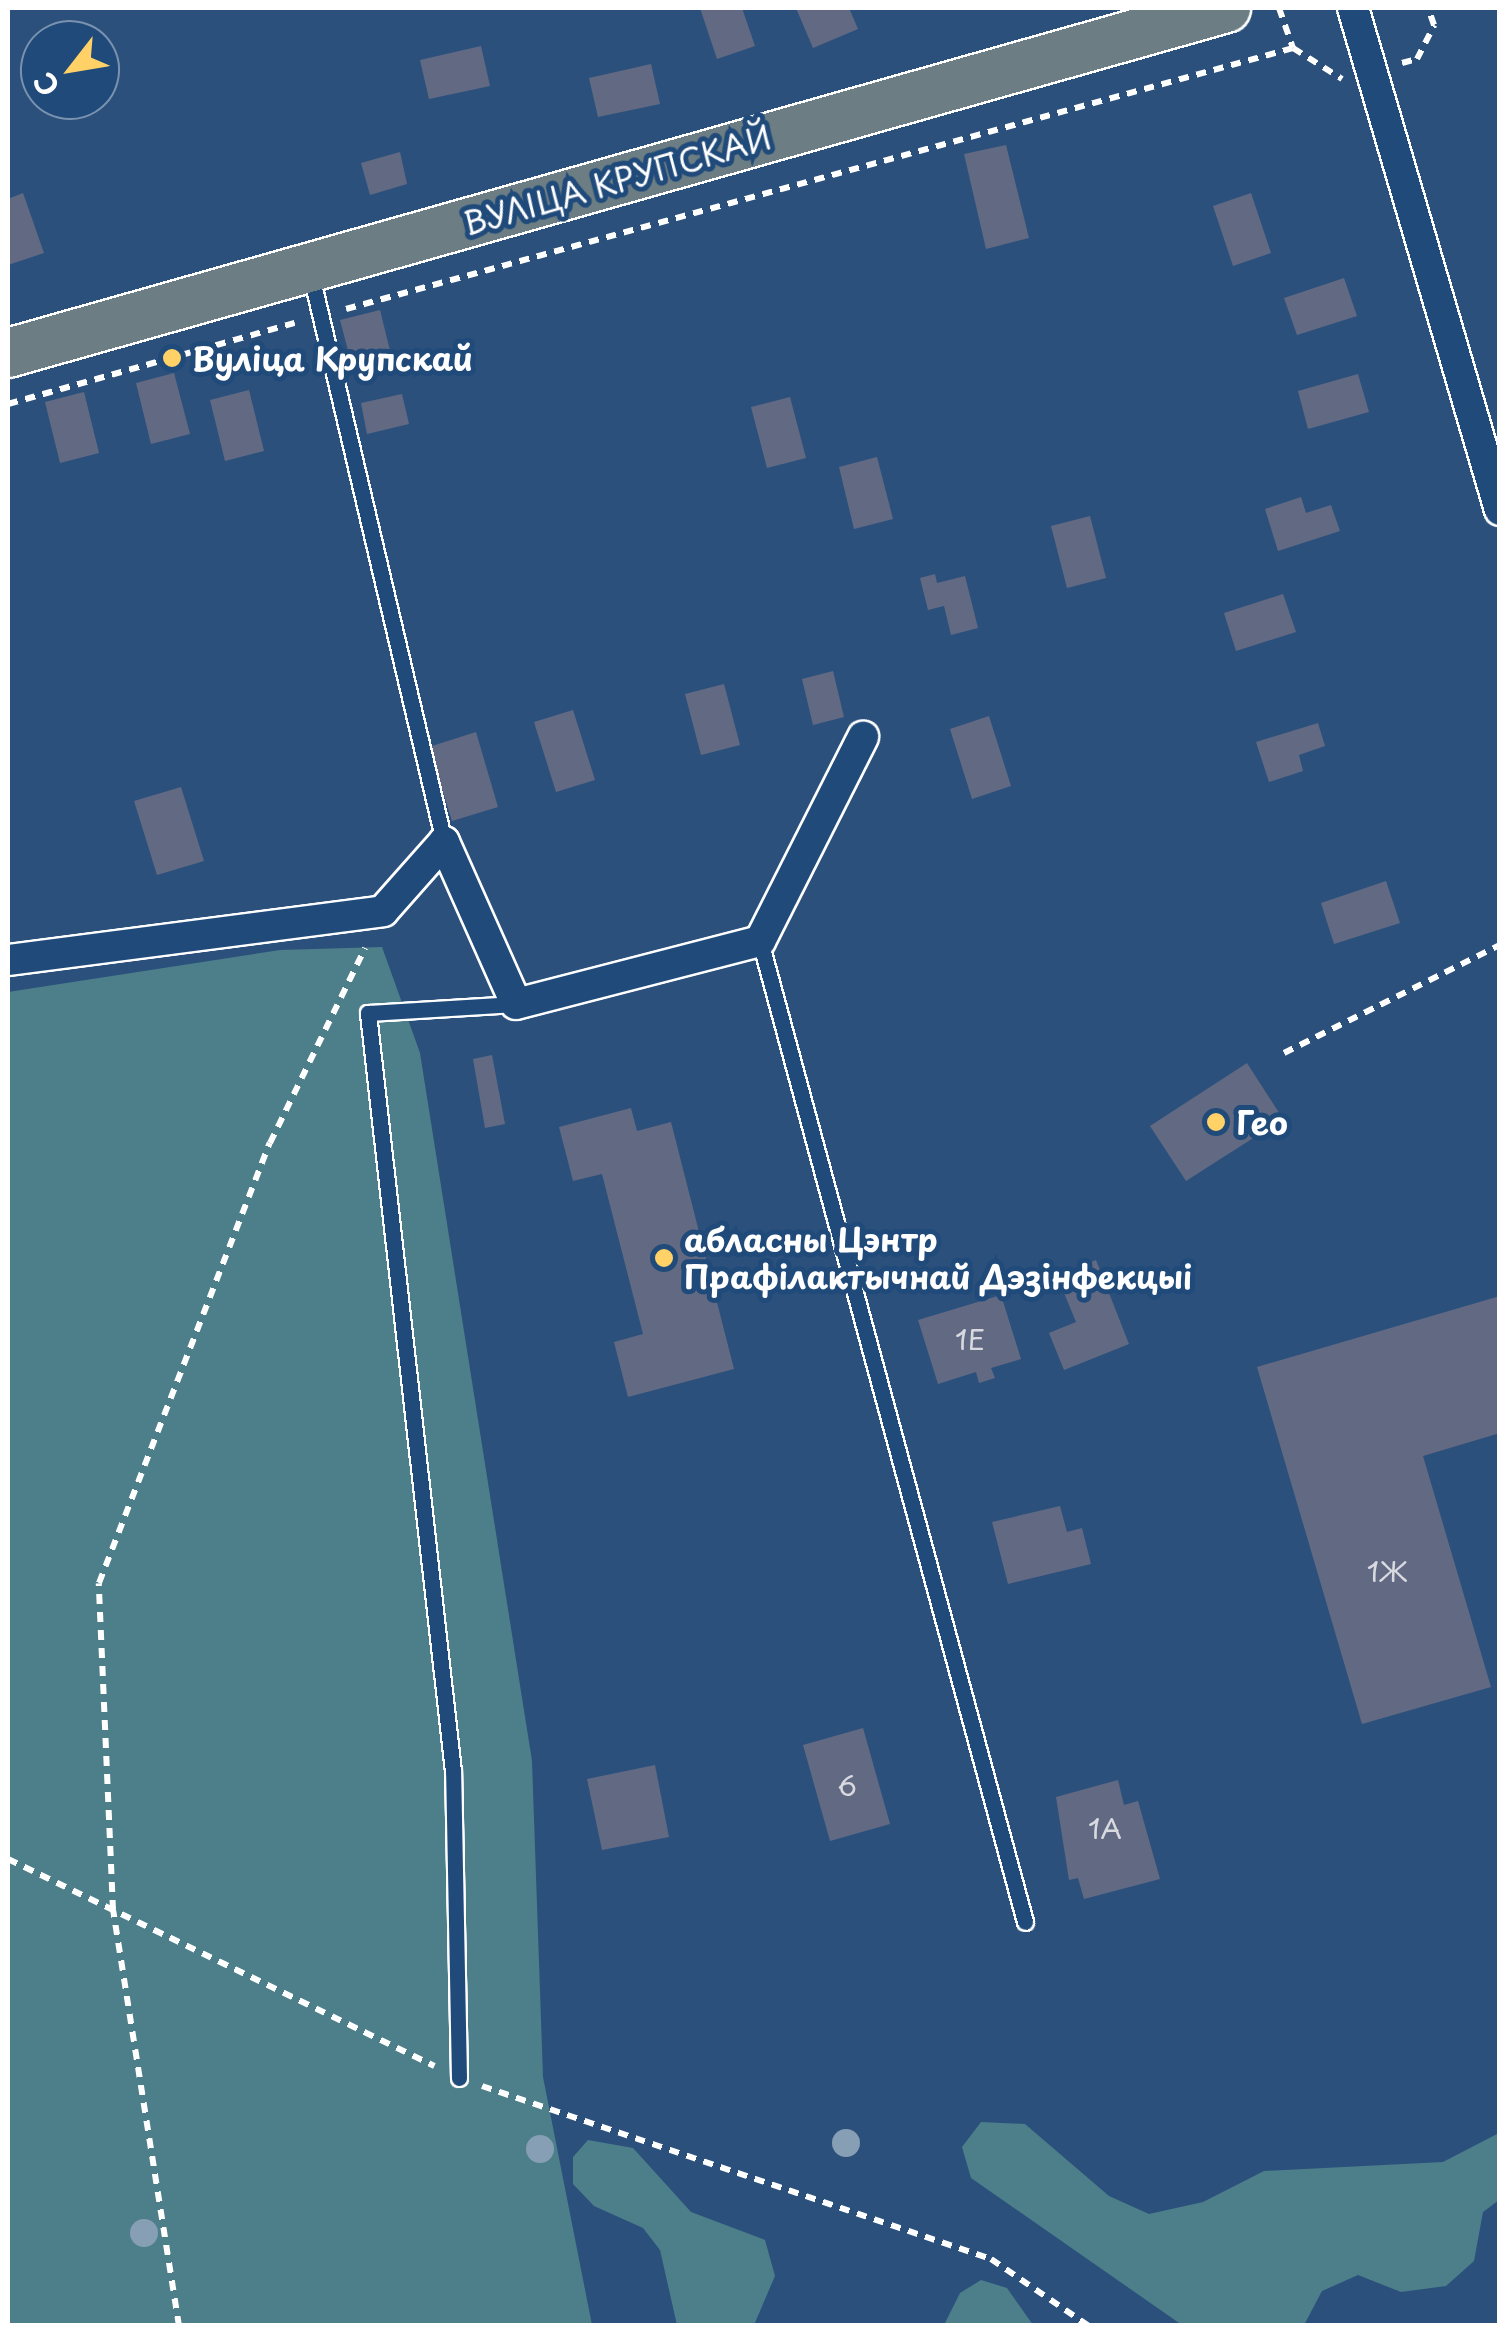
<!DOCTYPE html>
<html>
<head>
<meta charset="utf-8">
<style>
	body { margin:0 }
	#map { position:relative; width:1507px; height:2333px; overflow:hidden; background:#2c507c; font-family:"Playpen Sans",sans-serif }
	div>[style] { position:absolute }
	.green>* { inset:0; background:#4c7f8a }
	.building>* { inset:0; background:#626a83 }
	.path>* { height:6px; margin-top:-3px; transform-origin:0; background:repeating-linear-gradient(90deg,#fff 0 10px,transparent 0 18px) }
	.roads { filter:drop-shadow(2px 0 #fff) drop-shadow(-2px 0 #fff) drop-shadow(0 2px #fff) drop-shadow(0 -2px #fff) }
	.lane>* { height:15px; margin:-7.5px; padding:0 7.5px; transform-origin:7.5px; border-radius:7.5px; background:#1f4a7a }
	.street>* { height:30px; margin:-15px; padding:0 15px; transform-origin:15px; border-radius:15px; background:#1f4a7a }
	.primary>* { height:48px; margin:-24px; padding:0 24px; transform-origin:24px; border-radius:24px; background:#6c7e84 }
	.trees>* { width:28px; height:28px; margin:-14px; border-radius:50%; background:#879fb4 }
	.dots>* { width:28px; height:28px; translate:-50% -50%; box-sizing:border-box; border:5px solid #1f4a7a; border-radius:50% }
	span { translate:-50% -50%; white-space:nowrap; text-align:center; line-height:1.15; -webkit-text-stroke:10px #1f4a7a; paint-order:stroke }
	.number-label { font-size:28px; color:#d8dae0 }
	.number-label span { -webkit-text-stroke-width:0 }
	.street-label { font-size:32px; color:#fff }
	.poi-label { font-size:32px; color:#fff; font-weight:700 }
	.left { translate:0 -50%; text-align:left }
	.frame { position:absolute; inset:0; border:10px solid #fff; pointer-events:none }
	.north { position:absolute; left:20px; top:20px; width:100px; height:100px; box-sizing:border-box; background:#1f4a7a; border:2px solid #7992af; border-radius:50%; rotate:239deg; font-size:28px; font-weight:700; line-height:40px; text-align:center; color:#fff }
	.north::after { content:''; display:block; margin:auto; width:35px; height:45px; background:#ffd166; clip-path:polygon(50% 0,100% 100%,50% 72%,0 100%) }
</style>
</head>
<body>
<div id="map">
	<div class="green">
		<i style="clip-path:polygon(382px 947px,420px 1053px,532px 1761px,543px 2077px,592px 2325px,8px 2325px,8px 992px,280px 950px)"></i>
		<i style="clip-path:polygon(981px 2122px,1025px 2124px,1109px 2196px,1149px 2214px,1203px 2202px,1264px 2171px,1443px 2162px,1499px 2133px,1499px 2200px,1483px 2212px,1474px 2261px,1446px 2286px,1401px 2292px,1358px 2275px,1322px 2291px,1304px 2325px,1182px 2325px,971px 2178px,962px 2147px)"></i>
		<i style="clip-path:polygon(588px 2140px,633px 2148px,691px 2212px,765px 2240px,775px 2276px,754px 2325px,677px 2325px,660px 2250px,643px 2228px,594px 2206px,573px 2184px,573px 2157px)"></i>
		<i style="clip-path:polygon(981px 2280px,1007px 2288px,1033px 2325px,944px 2325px,960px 2293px)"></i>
	</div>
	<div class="building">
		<i style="clip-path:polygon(700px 8px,742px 8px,755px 46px,717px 59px)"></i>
		<i style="clip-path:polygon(796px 8px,849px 8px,858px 29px,813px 48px)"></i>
		<i style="clip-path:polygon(481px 46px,490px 86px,429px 99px,420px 60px)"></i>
		<i style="clip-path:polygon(651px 64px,660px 104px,598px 117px,589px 78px)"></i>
		<i style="clip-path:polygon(1006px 145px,1029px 238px,986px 249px,964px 154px)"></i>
		<i style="clip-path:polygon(400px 152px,407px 184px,370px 195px,361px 163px)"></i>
		<i style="clip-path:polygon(23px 193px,44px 253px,8px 265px,8px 199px)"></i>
		<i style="clip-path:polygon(1251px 193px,1271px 253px,1233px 266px,1213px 206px)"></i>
		<i style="clip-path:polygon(1344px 278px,1357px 316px,1297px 335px,1284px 298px)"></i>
		<i style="clip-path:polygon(380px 310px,395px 371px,356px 381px,340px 320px)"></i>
		<i style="clip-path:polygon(174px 373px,190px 434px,151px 444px,136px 383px)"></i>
		<i style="clip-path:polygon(1358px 374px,1369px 412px,1308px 429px,1298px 391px)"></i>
		<i style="clip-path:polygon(249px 390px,264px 451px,225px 461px,210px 400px)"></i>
		<i style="clip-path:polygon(84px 392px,99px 453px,60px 463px,45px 402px)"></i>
		<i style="clip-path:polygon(402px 394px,409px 424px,367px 434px,361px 403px)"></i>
		<i style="clip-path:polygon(790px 397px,806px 458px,767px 468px,751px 407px)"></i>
		<i style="clip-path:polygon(877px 457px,893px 519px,854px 529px,839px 467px)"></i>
		<i style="clip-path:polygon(1301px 497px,1306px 513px,1331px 505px,1340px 531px,1278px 551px,1265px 509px)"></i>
		<i style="clip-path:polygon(1090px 516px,1106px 578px,1067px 588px,1051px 526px)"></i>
		<i style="clip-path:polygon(935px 574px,937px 583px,965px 576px,978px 628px,951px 635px,944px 606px,928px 610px,920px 578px)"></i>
		<i style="clip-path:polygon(1283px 594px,1296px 632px,1236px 651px,1224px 613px)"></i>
		<i style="clip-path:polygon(833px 671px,844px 717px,813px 725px,802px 679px)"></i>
		<i style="clip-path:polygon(724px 684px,740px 745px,701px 755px,685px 694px)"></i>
		<i style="clip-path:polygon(573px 710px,595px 780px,556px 792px,534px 722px)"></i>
		<i style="clip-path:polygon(989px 716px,1011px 786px,972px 799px,950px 729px)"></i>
		<i style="clip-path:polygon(1318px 723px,1325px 746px,1299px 755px,1303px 771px,1269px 782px,1256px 742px)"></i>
		<i style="clip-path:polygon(476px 732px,498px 807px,452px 821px,429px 747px)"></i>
		<i style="clip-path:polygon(181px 787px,204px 861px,157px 875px,134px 801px)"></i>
		<i style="clip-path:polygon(1386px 881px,1400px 923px,1334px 944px,1321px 903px)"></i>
		<i style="clip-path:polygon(492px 1055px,505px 1124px,485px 1128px,473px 1059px)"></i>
		<i style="clip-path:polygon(1247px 1063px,1283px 1119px,1186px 1181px,1150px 1126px)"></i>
		<i style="clip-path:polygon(631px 1108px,637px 1131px,671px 1122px,734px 1369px,628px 1397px,614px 1342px,643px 1334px,602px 1174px,573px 1181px,559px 1127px)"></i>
		<i style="clip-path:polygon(1096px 1260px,1129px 1344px,1064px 1370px,1049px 1333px,1076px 1322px,1057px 1276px)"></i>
		<i style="clip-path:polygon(1001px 1295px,1021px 1359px,991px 1368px,995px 1378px,979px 1383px,976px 1372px,938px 1384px,918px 1320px)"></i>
		<i style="clip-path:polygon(1500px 1296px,1500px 1433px,1423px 1456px,1491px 1687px,1362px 1724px,1257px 1367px)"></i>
		<i style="clip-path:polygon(1060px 1506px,1067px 1532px,1082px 1528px,1091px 1564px,1008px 1584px,992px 1522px)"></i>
		<i style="clip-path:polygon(863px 1728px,890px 1824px,830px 1841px,803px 1745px)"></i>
		<i style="clip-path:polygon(655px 1765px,669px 1837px,602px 1850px,587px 1779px)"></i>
		<i style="clip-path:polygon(1118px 1780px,1124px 1805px,1138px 1801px,1160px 1879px,1084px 1899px,1078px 1878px,1069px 1880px,1056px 1797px)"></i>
	</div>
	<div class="path">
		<i style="left:1279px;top:8px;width:42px;rotate:70.7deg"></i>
		<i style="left:1293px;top:48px;width:58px;rotate:32.3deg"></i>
		<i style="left:1402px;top:63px;width:16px;rotate:-15deg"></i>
		<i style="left:1417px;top:59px;width:38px;rotate:-63deg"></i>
		<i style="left:1434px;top:25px;width:18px;rotate:-109deg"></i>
		<i style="left:346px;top:309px;width:982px;rotate:-15.41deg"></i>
		<i style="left:8px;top:404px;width:298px;rotate:-15.8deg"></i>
		<i style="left:1284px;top:1053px;width:241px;rotate:-26.6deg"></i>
		<i style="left:8px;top:1859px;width:474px;rotate:25.9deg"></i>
		<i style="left:482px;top:2086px;width:538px;rotate:18.77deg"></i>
		<i style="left:991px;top:2259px;width:119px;rotate:34.4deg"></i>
		<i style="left:179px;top:2326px;width:421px;rotate:-99deg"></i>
		<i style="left:113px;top:1910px;width:327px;rotate:-92.5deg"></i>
		<i style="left:99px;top:1583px;width:472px;rotate:-68.8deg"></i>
		<i style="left:270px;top:1143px;width:217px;rotate:-64deg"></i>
	</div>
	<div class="roads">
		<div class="lane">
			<i style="left:310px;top:271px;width:587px;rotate:76.79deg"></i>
			<i style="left:760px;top:941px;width:1016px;rotate:74.88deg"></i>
			<i style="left:459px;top:2078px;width:307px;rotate:-91.1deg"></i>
			<i style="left:453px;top:1771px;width:763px;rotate:-96.4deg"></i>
			<i style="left:368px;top:1013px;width:148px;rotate:-3.5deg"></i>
		</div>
		<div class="street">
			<i style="left:1353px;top:8px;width:523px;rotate:73.68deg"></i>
			<i style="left:8px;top:960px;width:378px;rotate:-7.4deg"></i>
			<i style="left:383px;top:911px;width:92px;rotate:-48.5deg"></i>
			<i style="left:444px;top:842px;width:177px;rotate:66deg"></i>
			<i style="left:516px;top:1004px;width:252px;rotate:-14.5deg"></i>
			<i style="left:760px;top:941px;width:229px;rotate:-63.2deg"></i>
		</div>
		<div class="primary">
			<i style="left:8px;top:353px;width:1266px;rotate:-15.81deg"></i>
		</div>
	</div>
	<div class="trees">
		<i style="left:846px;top:2143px"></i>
		<i style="left:540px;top:2149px"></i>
		<i style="left:144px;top:2233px"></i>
	</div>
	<div class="dots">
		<i style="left:172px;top:358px;background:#ffd166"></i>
		<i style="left:1216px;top:1122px;background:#ffd166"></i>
		<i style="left:664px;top:1258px;background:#ffd166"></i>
	</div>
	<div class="number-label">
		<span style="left:970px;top:1339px">1Е</span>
		<span style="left:1387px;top:1571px">1Ж</span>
		<span style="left:847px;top:1785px">6</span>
		<span style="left:1105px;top:1828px">1А</span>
	</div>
	<div class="street-label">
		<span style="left:617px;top:180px;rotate:-16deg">ВУЛІЦА КРУПСКАЙ</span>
	</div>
	<div class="poi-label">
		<span class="left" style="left:192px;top:358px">Вуліца Крупскай</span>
		<span class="left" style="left:1236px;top:1122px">Гео</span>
		<span class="left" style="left:684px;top:1258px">абласны Цэнтр<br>Прафілактычнай Дэзінфекцыі</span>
	</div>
	<div class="frame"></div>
	<div class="north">С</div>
</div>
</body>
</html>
